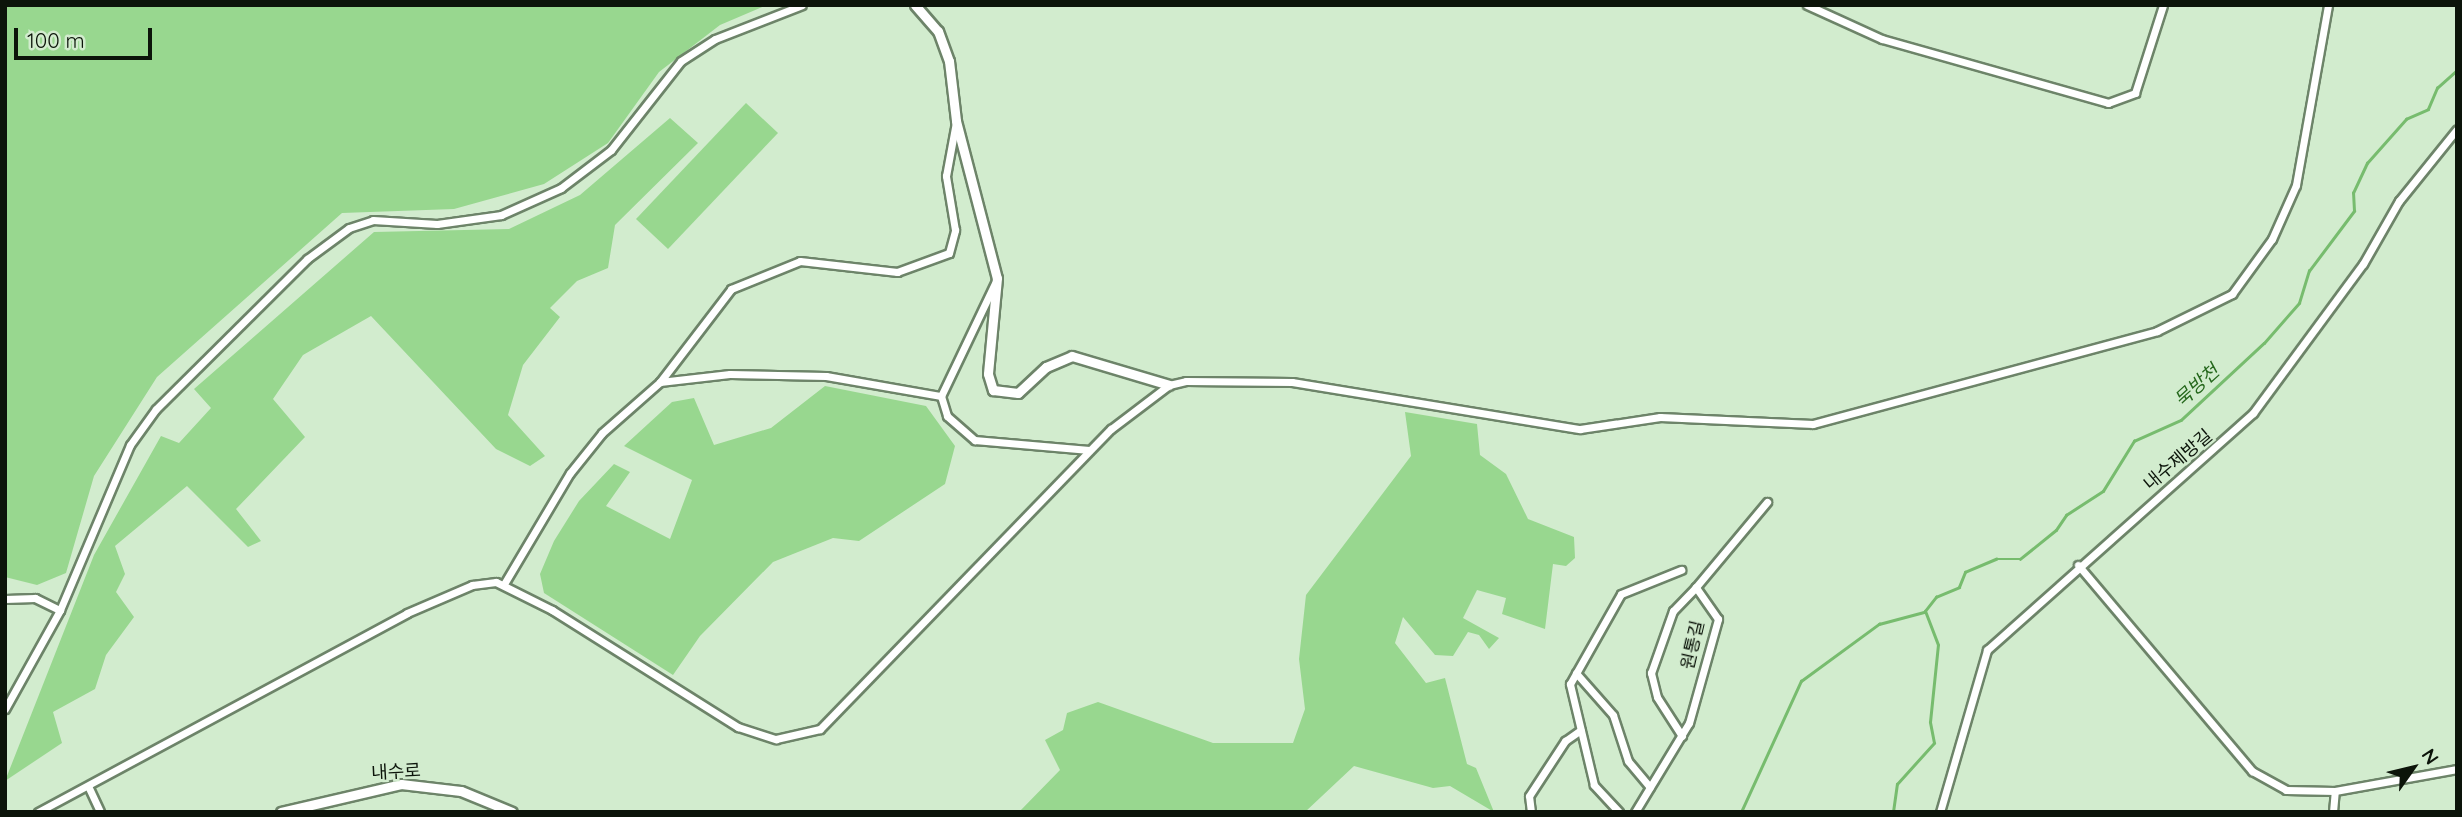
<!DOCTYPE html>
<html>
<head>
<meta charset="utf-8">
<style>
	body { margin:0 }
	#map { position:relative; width:2462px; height:817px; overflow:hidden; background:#d2ecce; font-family:Quicksand,"Noto Sans KR",sans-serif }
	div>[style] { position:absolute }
	.green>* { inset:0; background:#98d78f }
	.stream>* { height:2.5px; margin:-1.25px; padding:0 1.25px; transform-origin:1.25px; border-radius:1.25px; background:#77bc6e }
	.roads { filter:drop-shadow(2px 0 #6d8469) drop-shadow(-2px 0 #6d8469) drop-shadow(0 2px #6d8469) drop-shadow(0 -2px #6d8469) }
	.minor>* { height:7px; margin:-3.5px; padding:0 3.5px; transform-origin:3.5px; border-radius:3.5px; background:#fff }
	.tertiary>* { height:9px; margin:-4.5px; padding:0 4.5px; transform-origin:4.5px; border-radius:4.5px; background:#fff }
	span { translate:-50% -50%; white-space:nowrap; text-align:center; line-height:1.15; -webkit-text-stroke:5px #d2ecce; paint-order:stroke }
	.street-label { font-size:18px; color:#0c140a }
	.water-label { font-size:19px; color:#25671c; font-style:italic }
	.frame { position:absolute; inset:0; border:7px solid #0c140a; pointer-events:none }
	.north { position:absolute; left:2378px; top:733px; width:70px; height:70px; -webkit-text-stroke:5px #d2ecce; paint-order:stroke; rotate:56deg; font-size:19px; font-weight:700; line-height:28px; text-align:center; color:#0c140a }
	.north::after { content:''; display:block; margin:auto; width:24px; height:32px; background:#0c140a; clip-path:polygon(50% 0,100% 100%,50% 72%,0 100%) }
	.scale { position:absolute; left:14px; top:28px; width:138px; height:32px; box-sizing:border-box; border:4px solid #0c140a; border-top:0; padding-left:9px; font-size:21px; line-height:24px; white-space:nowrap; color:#0c140a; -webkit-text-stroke:5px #d2ecce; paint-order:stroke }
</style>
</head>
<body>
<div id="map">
	<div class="green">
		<i style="clip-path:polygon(5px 5px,767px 5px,720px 25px,659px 72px,608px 143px,544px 184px,454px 209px,342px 213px,157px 377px,94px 476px,66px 573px,37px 585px,5px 577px)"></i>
		<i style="clip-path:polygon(746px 103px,778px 133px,668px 249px,636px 219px)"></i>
		<i style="clip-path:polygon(670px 118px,698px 143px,615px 225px,608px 268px,577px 281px,550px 308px,560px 317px,523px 365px,508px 415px,545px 456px,530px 466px,496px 449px,371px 316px,303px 355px,273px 399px,305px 437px,236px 509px,261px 541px,248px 547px,187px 486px,115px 546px,125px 574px,116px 592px,134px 617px,106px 655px,95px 689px,53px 712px,62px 743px,5px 781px,94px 555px,161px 436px,179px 443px,211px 408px,194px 389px,374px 232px,509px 229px,580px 195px)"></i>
		<i style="clip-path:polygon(825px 386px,926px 406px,955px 446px,945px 484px,859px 541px,833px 538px,773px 562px,700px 636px,673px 675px,544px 593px,540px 574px,554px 541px,579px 501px,614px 464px,630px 472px,606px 506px,670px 539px,692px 480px,624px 446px,672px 402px,694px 398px,714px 445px,771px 428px)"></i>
		<i style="clip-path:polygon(1405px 412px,1477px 424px,1480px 455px,1506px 474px,1528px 519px,1574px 537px,1575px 558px,1566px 566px,1553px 564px,1545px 629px,1502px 614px,1506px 598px,1477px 590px,1463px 618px,1499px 638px,1489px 649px,1479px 635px,1468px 632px,1453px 656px,1435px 655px,1403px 617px,1395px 643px,1426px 683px,1445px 678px,1467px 764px,1476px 768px,1494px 812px,1450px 786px,1433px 788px,1354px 766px,1305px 812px,1019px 812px,1060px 770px,1045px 740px,1063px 730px,1067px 713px,1098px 702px,1213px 743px,1293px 743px,1305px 709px,1299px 659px,1306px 595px,1411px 456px)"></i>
	</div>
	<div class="stream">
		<i style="left:1741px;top:812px;width:144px;rotate:-65.4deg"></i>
		<i style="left:1801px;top:681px;width:97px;rotate:-36.2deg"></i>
		<i style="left:1879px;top:624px;width:47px;rotate:-14.9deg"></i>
		<i style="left:1893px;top:812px;width:28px;rotate:-82deg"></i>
		<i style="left:1897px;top:784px;width:55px;rotate:-47.9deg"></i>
		<i style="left:1934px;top:743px;width:21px;rotate:-101deg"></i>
		<i style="left:1930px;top:722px;width:77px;rotate:-84.1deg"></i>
		<i style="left:1938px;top:645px;width:36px;rotate:-111deg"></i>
		<i style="left:1925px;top:611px;width:18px;rotate:-52deg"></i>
		<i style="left:1936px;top:597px;width:25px;rotate:-23deg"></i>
		<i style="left:1959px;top:587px;width:16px;rotate:-68deg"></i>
		<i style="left:1965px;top:572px;width:34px;rotate:-23deg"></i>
		<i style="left:1996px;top:559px;width:24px"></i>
		<i style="left:2020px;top:559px;width:46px;rotate:-38.9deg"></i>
		<i style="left:2056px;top:530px;width:18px;rotate:-56deg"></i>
		<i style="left:2066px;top:515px;width:44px;rotate:-33deg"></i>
		<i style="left:2103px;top:491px;width:59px;rotate:-58.2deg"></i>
		<i style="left:2134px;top:441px;width:51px;rotate:-24.1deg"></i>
		<i style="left:2181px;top:420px;width:113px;rotate:-42.9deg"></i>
		<i style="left:2264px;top:343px;width:53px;rotate:-48.8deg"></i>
		<i style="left:2299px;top:303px;width:34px;rotate:-73deg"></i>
		<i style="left:2309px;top:271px;width:75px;rotate:-53.1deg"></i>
		<i style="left:2354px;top:211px;width:18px;rotate:-93deg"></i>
		<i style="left:2353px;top:193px;width:33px;rotate:-65deg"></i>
		<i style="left:2367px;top:163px;width:59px;rotate:-48.4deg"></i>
		<i style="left:2406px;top:119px;width:24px;rotate:-24deg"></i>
		<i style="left:2428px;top:109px;width:23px;rotate:-67deg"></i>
		<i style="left:2437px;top:88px;width:27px;rotate:-42deg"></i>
	</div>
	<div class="roads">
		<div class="minor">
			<i style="left:1807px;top:5px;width:82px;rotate:24.4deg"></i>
			<i style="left:1882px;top:39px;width:235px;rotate:15.8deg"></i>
			<i style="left:2108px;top:103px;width:29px;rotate:-20deg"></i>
			<i style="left:2135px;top:93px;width:92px;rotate:-72.3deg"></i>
			<i style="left:995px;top:283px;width:125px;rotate:115.5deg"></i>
			<i style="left:941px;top:396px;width:21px;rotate:73deg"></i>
			<i style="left:947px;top:416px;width:37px;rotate:41deg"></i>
			<i style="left:975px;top:440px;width:114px;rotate:5deg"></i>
			<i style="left:660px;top:382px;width:117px;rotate:-52.6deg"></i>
			<i style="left:731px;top:289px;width:74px;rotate:-22.1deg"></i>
			<i style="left:800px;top:261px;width:98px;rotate:6.5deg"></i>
			<i style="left:897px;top:272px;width:55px;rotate:-20.1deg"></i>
			<i style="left:949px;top:253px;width:24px;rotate:-75deg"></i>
			<i style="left:955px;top:230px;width:55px;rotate:-99.5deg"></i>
			<i style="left:946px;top:176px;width:55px;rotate:-79.5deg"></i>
			<i style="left:2078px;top:565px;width:270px;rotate:49.8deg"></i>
			<i style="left:2252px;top:771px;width:39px;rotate:29deg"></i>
			<i style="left:2286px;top:790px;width:49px;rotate:1.2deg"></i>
			<i style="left:504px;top:584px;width:129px;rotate:-59.3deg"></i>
			<i style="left:570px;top:473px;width:51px;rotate:-51.3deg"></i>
			<i style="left:602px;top:433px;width:77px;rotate:-41.3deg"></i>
			<i style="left:660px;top:382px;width:70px;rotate:-6.5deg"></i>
			<i style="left:730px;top:374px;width:96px;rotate:1.2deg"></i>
			<i style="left:826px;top:376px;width:117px;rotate:9.9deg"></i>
			<i style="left:5px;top:599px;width:30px;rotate:-2deg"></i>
			<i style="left:35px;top:598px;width:28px;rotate:26deg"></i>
			<i style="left:60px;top:610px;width:179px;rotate:-67deg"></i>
			<i style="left:130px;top:445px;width:44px;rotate:-54.2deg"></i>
			<i style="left:156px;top:409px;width:213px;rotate:-44.8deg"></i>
			<i style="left:307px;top:259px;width:52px;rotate:-36.4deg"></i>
			<i style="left:349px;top:228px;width:25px;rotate:-18deg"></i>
			<i style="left:373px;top:220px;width:64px;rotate:3.6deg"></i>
			<i style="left:437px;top:224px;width:65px;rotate:-8deg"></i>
			<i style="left:501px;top:215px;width:66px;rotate:-24.2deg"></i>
			<i style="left:561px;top:188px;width:63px;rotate:-37.2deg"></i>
			<i style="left:611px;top:150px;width:113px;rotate:-51.8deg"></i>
			<i style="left:681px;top:61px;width:40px;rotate:-32.9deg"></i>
			<i style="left:715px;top:39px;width:93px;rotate:-21.3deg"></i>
			<i style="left:1576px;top:673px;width:56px;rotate:48.6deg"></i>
			<i style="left:1613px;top:715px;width:48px;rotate:71.9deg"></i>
			<i style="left:1628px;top:761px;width:34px;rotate:50deg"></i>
			<i style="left:5px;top:709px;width:113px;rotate:-60.9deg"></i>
			<i style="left:1682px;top:736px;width:46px;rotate:-122.7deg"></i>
			<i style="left:1657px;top:697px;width:25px;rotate:-104deg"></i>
			<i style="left:1651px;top:673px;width:66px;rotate:-70.5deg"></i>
			<i style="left:1673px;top:611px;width:33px;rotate:-46deg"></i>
			<i style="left:89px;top:788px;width:26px;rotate:65deg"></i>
			<i style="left:38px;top:812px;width:419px;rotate:-28.3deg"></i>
			<i style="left:407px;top:613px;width:71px;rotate:-23.3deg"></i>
			<i style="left:472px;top:585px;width:24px;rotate:-7deg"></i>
			<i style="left:496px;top:582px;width:63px;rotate:26.6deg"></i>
			<i style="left:552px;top:610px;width:220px;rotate:32.2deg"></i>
			<i style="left:738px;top:727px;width:40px;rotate:18deg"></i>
			<i style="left:776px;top:739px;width:45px;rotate:-12.8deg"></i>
			<i style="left:820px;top:729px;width:418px;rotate:-45.9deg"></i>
			<i style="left:1111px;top:429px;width:73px;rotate:-37.2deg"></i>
			<i style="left:1169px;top:385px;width:17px;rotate:-13deg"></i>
			<i style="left:1186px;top:381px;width:106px;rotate:0.5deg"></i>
			<i style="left:1292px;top:382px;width:292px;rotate:9.3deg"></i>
			<i style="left:1580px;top:429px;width:81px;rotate:-8.5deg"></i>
			<i style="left:1660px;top:417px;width:153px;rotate:2.6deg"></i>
			<i style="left:1813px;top:424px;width:356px;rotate:-15.1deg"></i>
			<i style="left:2157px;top:331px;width:84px;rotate:-26.3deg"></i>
			<i style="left:2232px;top:294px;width:68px;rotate:-54deg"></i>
			<i style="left:2272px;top:239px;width:59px;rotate:-66deg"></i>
			<i style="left:2296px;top:185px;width:183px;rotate:-79.9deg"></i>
			<i style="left:1531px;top:812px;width:16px;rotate:-97deg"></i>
			<i style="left:1529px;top:796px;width:66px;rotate:-56.8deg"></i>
			<i style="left:1565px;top:741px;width:19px;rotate:-35deg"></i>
			<i style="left:1619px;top:812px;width:37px;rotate:-133deg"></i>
			<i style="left:1594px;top:785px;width:104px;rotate:-103.4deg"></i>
			<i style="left:1570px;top:684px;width:103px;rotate:-60.5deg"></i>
			<i style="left:1621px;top:594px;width:65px;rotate:-21.8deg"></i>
			<i style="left:1635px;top:812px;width:104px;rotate:-58.8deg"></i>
			<i style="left:1689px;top:723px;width:108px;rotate:-74.4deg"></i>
			<i style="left:1718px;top:619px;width:39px;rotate:-125deg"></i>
			<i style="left:1696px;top:587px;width:111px;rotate:-50.1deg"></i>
			<i style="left:1940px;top:812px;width:169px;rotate:-73.8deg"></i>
			<i style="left:1987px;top:650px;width:356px;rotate:-41.7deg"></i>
			<i style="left:2253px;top:413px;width:185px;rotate:-53.6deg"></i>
			<i style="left:2363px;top:264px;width:73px;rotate:-60.3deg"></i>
			<i style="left:2399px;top:201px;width:92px;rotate:-51.1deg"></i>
			<i style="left:2333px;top:812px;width:21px;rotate:-85deg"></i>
			<i style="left:2335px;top:791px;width:124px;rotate:-10.2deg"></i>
		</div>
		<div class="tertiary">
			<i style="left:915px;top:5px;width:35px;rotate:49deg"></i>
			<i style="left:938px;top:31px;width:32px;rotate:70deg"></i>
			<i style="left:949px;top:61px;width:60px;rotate:83.3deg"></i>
			<i style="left:956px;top:121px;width:162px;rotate:75.4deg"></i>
			<i style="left:997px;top:278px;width:96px;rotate:95.4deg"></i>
			<i style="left:988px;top:374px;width:17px;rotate:73deg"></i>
			<i style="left:993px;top:390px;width:25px;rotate:7deg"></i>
			<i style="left:1018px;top:393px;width:38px;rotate:-43deg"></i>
			<i style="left:1046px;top:367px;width:28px;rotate:-23deg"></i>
			<i style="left:1072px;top:356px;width:101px;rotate:16.6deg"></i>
			<i style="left:281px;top:812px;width:123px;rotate:-13.1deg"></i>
			<i style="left:401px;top:784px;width:60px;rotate:6.7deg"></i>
			<i style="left:461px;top:791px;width:55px;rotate:22.4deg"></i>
		</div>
	</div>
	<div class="street-label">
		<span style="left:2178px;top:460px;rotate:-40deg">내수제방길</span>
		<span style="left:1693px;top:645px;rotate:-77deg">원통길</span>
		<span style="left:396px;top:772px;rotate:-3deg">내수로</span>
	</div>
	<div class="water-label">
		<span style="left:2197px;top:386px;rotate:-42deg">묵방천</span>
	</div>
	<div class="frame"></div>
	<div class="north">N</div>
	<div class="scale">100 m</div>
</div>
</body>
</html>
